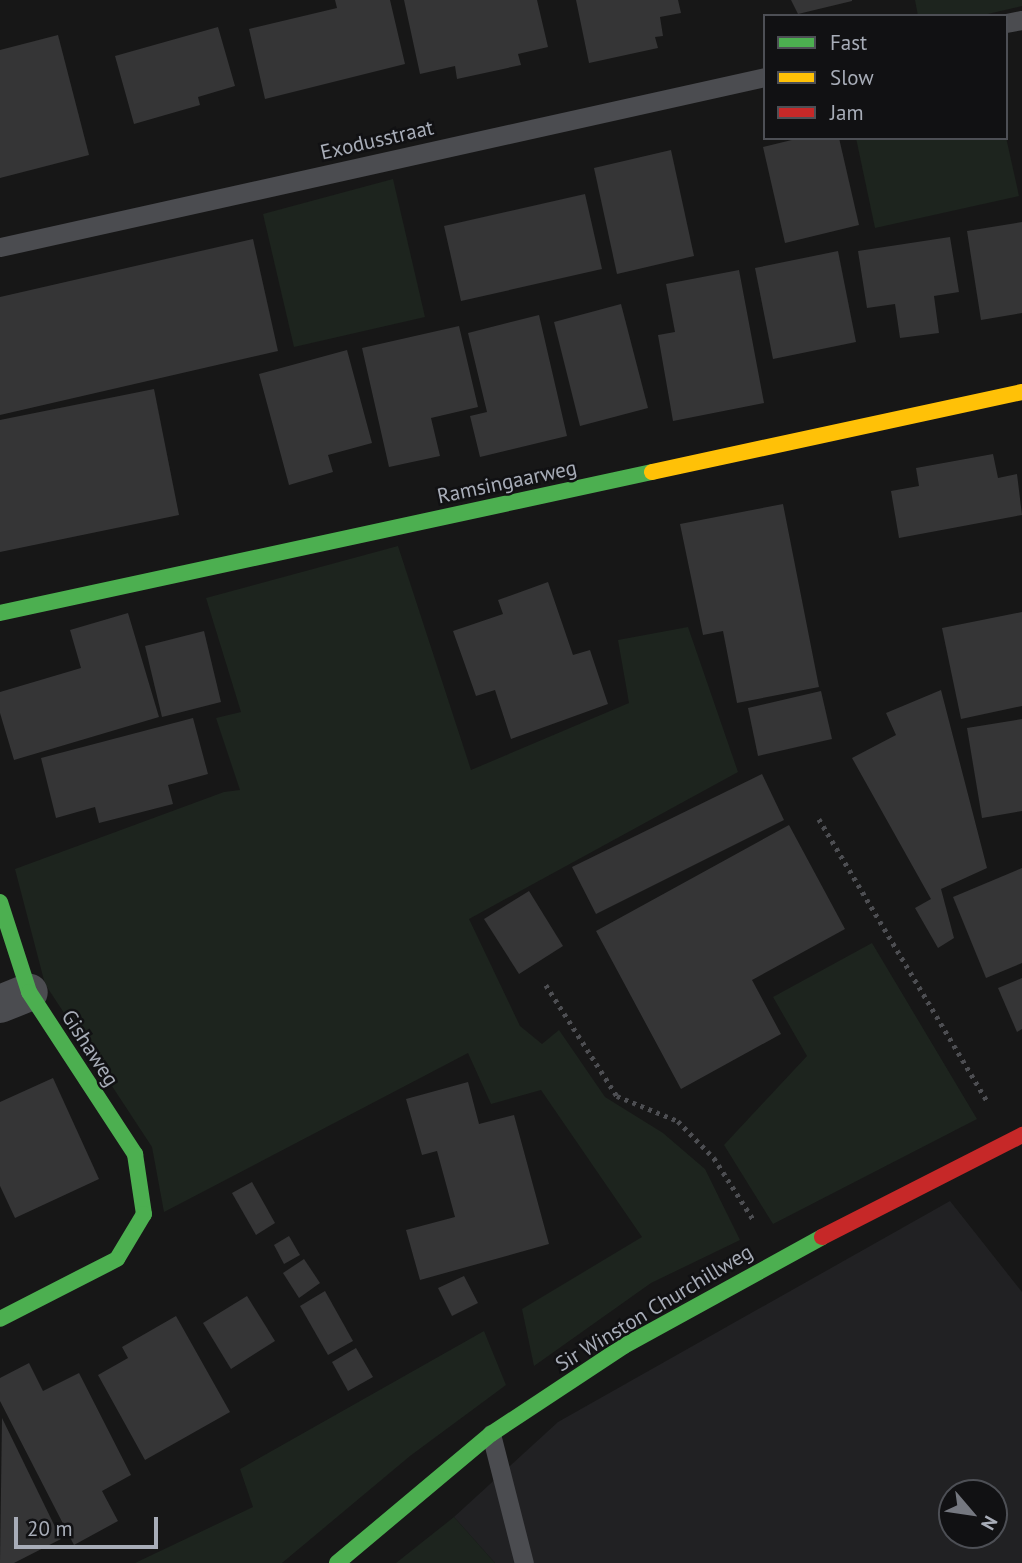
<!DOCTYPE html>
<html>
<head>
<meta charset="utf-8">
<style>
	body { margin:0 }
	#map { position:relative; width:1022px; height:1563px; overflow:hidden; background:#171717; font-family:"PT Sans",sans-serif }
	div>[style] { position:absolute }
	.built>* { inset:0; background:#212123 }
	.green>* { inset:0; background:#1d241e }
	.building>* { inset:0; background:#353536 }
	.path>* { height:4.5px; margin-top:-2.25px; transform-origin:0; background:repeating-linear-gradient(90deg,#4d4e52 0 3.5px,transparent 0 8.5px) }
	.lane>* { height:19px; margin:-9.5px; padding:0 9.5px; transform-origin:9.5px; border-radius:9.5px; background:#4b4c50 }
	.street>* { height:38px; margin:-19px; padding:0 19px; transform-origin:19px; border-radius:19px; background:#4b4c50 }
	.fast>* { height:16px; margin:-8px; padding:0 8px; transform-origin:8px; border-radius:8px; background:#4caf50 }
	.slow>* { height:16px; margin:-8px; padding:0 8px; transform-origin:8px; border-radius:8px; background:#ffc107 }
	.jam>* { height:16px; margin:-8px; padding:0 8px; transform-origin:8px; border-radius:8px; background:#c62828 }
	span { translate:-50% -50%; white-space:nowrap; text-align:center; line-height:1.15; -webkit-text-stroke:5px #111113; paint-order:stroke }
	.street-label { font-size:21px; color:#a8adb8 }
	.legend { position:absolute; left:763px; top:14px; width:245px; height:126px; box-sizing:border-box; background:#111113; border:2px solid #4d4f55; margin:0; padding:9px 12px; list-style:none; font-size:21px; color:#a8adb8 }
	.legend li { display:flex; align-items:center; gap:14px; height:35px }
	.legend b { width:35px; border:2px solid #4d4f55 }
	.north { position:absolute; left:938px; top:1479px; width:70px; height:70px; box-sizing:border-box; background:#111113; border:2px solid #4d4f55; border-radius:50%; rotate:119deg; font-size:19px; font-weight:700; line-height:28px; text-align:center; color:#a8adb8 }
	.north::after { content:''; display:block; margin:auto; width:24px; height:32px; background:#757880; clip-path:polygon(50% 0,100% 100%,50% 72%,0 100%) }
	.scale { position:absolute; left:14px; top:1517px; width:144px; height:32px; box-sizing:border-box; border:4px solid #a8adb8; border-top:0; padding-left:9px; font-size:21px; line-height:24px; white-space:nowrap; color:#a8adb8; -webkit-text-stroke:5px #111113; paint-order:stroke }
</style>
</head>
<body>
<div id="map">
	<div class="built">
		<i style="clip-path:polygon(evenodd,950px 1201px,1022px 1292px,1022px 1563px,495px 1563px,454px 1517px,558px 1422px,950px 1201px,952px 1493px,994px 1493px,994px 1535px,952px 1535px,952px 1493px)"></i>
	</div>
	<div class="green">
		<i style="clip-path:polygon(915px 0,1022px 0,1022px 6px,979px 16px,918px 16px)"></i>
		<i style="clip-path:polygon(1006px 137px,1019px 196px,875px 228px,856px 138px)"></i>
		<i style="clip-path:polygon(393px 179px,425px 317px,294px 347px,263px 214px)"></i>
		<i style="clip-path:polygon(398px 546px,471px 770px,629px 703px,618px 640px,688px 627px,738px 772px,469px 919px,520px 1026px,542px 1044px,559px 1030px,605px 1097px,663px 1133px,705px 1169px,740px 1240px,651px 1283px,534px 1366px,522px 1309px,642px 1237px,541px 1090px,491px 1104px,468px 1053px,164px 1212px,152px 1147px,45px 984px,15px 869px,224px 792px,240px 790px,216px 718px,241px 712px,206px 598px)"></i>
		<i style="clip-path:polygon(872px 943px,977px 1119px,773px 1224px,724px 1145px,807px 1056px,773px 997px)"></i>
		<i style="clip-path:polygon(484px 1331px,506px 1385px,410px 1456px,282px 1563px,135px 1563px,253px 1507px,240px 1469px)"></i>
		<i style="clip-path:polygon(454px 1517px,495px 1563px,396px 1563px)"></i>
	</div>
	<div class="building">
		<i style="clip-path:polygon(335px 0,390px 0,405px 64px,265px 99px,249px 29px,337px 8px)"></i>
		<i style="clip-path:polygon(404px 0,537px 0,548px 47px,518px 54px,521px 65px,457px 79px,455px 66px,420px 74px)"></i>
		<i style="clip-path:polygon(576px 0,678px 0,681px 13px,660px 17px,663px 36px,655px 37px,658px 48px,589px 63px)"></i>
		<i style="clip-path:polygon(791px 0,852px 0,852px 1px,798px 14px)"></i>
		<i style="clip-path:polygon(218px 27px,235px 86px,198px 97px,200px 105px,134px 124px,115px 56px)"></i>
		<i style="clip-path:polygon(58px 35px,89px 155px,0 178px,0 50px)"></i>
		<i style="clip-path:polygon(800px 138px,839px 138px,859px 225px,785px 243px,763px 147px)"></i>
		<i style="clip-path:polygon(671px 150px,694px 256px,617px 274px,594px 168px)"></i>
		<i style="clip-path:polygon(585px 194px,602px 269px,461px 301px,444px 226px)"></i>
		<i style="clip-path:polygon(1022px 222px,1022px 313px,981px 320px,967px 231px)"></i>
		<i style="clip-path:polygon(950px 237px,959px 292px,934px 296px,939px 333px,900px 338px,895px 304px,867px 308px,858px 251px)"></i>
		<i style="clip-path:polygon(253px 239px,278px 351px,0 415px,0 297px)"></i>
		<i style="clip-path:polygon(838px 251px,856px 342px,773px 359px,755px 268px)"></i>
		<i style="clip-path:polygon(739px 270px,764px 403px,673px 421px,658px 335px,675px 332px,666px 284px)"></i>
		<i style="clip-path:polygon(621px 304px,648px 408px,580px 426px,554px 322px)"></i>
		<i style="clip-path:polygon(539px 315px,567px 436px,480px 457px,470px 416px,487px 412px,468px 333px)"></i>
		<i style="clip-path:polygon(459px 326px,478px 407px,431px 418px,440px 456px,389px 467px,362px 348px)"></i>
		<i style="clip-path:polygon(347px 350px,372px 443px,328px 455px,333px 472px,289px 485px,259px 374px)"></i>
		<i style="clip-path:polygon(154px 389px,179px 515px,0 552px,0 420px)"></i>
		<i style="clip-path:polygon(993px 454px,998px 478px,1017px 474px,1022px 515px,899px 538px,891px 491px,919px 486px,916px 468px)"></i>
		<i style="clip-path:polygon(783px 504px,819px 687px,737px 703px,723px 631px,703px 635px,680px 524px)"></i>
		<i style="clip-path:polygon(548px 582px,573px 655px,590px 650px,608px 704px,511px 739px,495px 690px,476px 696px,453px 631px,503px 614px,498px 600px)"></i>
		<i style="clip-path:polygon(1022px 612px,1022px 706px,961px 719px,942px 628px)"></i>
		<i style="clip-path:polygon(128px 613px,159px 717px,14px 760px,0 713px,0 692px,81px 668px,70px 630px)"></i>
		<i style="clip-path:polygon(204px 631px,221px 702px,162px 717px,145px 646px)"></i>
		<i style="clip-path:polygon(941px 690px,987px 868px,941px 889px,954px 938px,938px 948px,915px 908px,931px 899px,852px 758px,896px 735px,886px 713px)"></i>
		<i style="clip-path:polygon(821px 691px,832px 739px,758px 756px,748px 708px)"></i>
		<i style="clip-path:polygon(193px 718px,208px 774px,168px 785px,173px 804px,99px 823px,95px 807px,56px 818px,41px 758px)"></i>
		<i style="clip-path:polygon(1022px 719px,1022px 811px,982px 818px,967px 728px)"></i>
		<i style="clip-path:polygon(762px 774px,784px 820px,596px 914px,572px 867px)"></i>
		<i style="clip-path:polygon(789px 825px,845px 929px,752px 980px,781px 1034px,681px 1089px,596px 931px)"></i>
		<i style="clip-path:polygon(1022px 868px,1022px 963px,986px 978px,953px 897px)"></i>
		<i style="clip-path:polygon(529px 891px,563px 946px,519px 974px,484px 919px)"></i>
		<i style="clip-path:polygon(1022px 978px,1022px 1029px,1017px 1032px,998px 988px)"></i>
		<i style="clip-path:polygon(53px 1078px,99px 1179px,15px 1218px,0 1186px,0 1102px)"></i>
		<i style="clip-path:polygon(468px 1082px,479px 1124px,514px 1115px,549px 1244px,420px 1280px,406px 1230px,455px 1217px,437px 1151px,422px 1155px,406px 1099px)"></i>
		<i style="clip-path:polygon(252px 1182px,275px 1223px,256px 1235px,232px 1193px)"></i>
		<i style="clip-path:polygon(289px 1236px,300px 1255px,284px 1264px,274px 1245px)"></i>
		<i style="clip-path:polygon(304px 1259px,320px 1283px,299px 1298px,283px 1273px)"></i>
		<i style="clip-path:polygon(464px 1276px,478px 1303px,452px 1316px,438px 1288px)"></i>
		<i style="clip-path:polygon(325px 1291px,353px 1341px,328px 1355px,300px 1306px)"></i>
		<i style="clip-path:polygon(247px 1296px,275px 1341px,231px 1369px,203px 1323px)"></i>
		<i style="clip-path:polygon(176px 1316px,230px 1412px,145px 1460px,98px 1375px,128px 1358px,122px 1347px)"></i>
		<i style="clip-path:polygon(356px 1348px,373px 1377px,348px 1391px,332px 1362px)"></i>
		<i style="clip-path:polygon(29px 1363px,43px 1391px,79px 1373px,131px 1475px,102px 1491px,118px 1521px,74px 1545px,0 1401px,0 1378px)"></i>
		<i style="clip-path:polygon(2px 1418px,61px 1539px,14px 1563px,0 1563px)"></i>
	</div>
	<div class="path">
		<i style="left:819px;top:819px;width:330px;rotate:59.2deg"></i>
		<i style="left:546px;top:985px;width:132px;rotate:57.4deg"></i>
		<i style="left:617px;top:1096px;width:66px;rotate:22.3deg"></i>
		<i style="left:678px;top:1121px;width:52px;rotate:45.8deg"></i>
		<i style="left:714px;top:1158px;width:76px;rotate:57.4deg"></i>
	</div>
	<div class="lane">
		<i style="left:1006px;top:23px;width:16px;rotate:-11deg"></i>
		<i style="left:0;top:247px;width:784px;rotate:-12.53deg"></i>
		<i style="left:491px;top:1434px;width:133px;rotate:75.7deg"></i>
	</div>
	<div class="street">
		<i style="left:0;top:1004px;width:31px;rotate:-22deg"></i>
	</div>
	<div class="fast">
		<i style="left:0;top:613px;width:667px;rotate:-12.2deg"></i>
		<i style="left:0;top:902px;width:95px;rotate:72.1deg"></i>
		<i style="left:29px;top:992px;width:194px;rotate:56.8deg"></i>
		<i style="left:135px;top:1154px;width:61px;rotate:81.5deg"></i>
		<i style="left:144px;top:1214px;width:52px;rotate:121deg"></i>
		<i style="left:117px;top:1259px;width:131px;rotate:152.9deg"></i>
		<i style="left:337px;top:1563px;width:201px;rotate:-40deg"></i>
		<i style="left:491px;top:1434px;width:159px;rotate:-33.5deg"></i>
		<i style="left:624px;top:1346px;width:226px;rotate:-28.8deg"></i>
	</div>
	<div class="slow">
		<i style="left:652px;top:472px;width:379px;rotate:-12.2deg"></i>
	</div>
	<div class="jam">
		<i style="left:822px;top:1237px;width:225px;rotate:-27deg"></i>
	</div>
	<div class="street-label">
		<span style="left:377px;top:140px;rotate:-13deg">Exodusstraat</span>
		<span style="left:507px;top:482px;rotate:-12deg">Ramsingaarweg</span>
		<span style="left:90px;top:1048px;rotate:57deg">Gishaweg</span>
		<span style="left:654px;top:1308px;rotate:-31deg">Sir Winston Churchillweg</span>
	</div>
	<ul class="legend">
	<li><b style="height:9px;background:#4caf50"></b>Fast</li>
	<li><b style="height:9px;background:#ffc107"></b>Slow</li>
	<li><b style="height:9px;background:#c62828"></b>Jam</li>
	</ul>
	<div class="north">N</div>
	<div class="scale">20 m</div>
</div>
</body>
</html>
